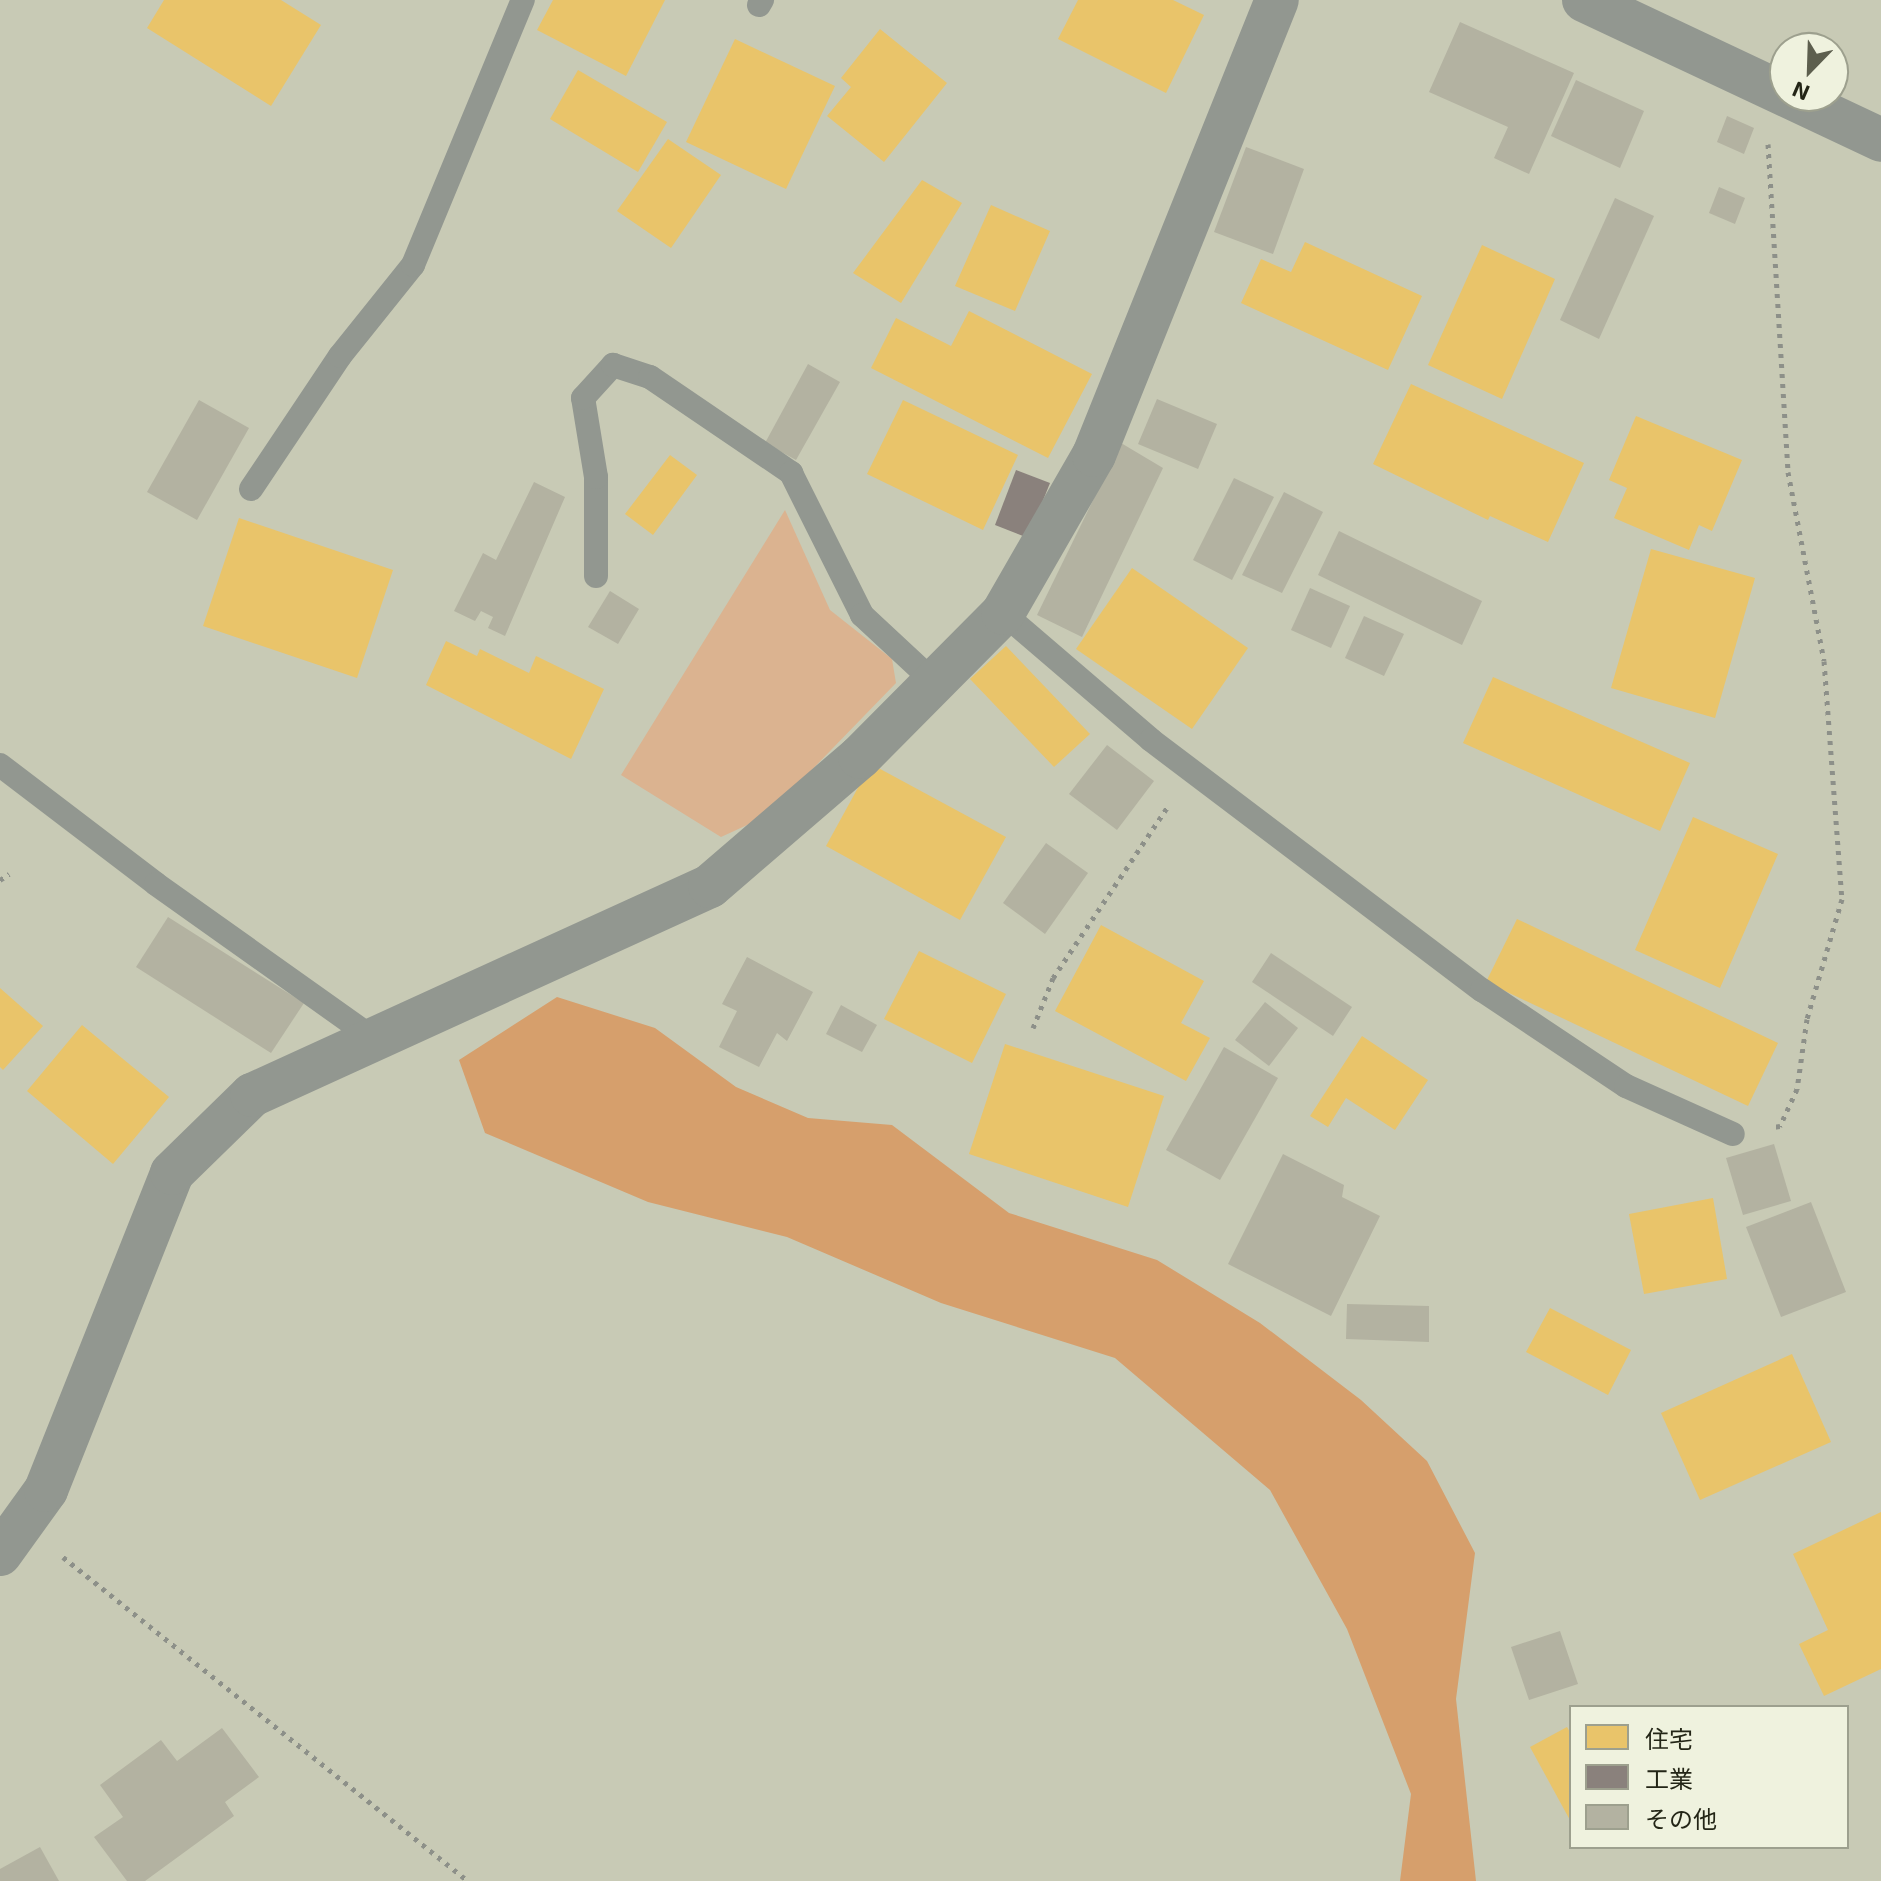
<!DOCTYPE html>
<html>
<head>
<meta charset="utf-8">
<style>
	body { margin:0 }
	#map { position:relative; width:1881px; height:1881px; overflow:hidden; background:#c8cab5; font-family:"Exo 2","Noto Sans JP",sans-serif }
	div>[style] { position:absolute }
	.green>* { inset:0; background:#dbb390 }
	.forest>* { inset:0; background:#d69f6c }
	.homes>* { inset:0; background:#e9c46a }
	.industry>* { inset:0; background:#8a817c }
	.building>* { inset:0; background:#b3b2a1 }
	.path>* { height:5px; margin-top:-2.5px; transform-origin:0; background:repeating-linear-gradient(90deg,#8d9089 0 4px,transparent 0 10px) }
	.service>* { height:24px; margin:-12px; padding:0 12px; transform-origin:12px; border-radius:12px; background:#929790 }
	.minor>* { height:44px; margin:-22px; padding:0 22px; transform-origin:22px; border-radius:22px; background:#929790 }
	span { translate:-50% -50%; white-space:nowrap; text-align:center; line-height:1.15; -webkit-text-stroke:8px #eff2de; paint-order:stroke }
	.legend { position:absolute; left:1569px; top:1705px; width:280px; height:144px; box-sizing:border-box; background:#eff2de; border:2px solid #9da08e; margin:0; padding:10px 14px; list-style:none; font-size:24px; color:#232516 }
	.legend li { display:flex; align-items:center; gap:16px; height:40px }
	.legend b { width:40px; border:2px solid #9da08e }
	.north { position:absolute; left:1769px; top:32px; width:80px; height:80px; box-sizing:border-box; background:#eff2de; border:2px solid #9da08e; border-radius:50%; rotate:203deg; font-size:22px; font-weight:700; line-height:32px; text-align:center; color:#232516 }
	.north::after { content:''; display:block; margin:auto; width:28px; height:36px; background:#5d5f4e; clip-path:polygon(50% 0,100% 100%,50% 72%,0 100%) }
</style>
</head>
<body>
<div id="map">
	<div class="green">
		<i style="clip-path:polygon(785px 510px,830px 610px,892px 659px,896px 683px,767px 816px,721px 837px,621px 775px)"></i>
	</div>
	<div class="forest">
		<i style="clip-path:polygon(557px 997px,655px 1028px,736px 1087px,808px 1118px,892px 1125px,1009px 1213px,1157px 1260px,1260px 1323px,1361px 1400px,1427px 1461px,1475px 1553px,1456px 1699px,1476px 1881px,1400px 1881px,1411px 1794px,1347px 1629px,1270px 1490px,1115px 1358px,941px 1303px,787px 1237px,648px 1202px,485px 1133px,459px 1060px)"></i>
	</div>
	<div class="homes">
		<i style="clip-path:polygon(164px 0,281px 0,321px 25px,271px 106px,147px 28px)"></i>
		<i style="clip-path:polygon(553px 0,665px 0,626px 76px,537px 30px)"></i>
		<i style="clip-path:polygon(1078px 0,1173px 0,1204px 15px,1166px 93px,1058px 39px)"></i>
		<i style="clip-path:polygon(880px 29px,947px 83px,884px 162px,827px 116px,851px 87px,841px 78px)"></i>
		<i style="clip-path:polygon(735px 39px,835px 86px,786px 189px,686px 142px)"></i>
		<i style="clip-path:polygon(578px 70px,667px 122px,638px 172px,550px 119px)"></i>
		<i style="clip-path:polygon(668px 139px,721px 175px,671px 248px,617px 211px)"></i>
		<i style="clip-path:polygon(922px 180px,962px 203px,901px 303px,853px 273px)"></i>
		<i style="clip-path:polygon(991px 205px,1050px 231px,1015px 311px,955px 286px)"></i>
		<i style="clip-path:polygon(1305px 242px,1422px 296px,1388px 370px,1241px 303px,1261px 259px,1291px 272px)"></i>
		<i style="clip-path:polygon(1482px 245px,1555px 279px,1502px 399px,1428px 365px)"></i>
		<i style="clip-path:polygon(969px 311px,1092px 374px,1048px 458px,871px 368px,896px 318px,951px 346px)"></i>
		<i style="clip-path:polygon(1411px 384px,1584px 463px,1548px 542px,1490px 516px,1488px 520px,1373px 464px)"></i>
		<i style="clip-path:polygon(903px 400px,1018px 455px,983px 530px,867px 474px)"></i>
		<i style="clip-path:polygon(1636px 416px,1742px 460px,1712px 531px,1699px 525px,1689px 550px,1614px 518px,1627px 488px,1609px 480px)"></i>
		<i style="clip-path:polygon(670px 455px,697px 475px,653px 535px,625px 514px)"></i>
		<i style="clip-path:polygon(239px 518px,393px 570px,357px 678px,203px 626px)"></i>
		<i style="clip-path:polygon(1651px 549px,1755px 578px,1715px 718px,1611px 688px)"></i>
		<i style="clip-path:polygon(1132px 568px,1248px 648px,1192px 729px,1076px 649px)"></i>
		<i style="clip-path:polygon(446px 641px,477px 656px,480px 649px,529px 673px,536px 656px,604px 689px,571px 759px,426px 685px)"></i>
		<i style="clip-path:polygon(1006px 646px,1090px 734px,1054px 767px,970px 679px)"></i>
		<i style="clip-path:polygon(1493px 677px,1690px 763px,1660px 831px,1463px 743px)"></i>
		<i style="clip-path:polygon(871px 764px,1006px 837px,960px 920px,826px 846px)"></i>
		<i style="clip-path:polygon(1693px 817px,1778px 854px,1720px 988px,1635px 950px)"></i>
		<i style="clip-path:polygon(1517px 919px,1778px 1043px,1748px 1106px,1486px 982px)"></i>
		<i style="clip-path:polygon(1101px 925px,1204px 981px,1181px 1023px,1210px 1038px,1186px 1081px,1055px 1011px)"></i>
		<i style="clip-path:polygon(919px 951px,1006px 994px,972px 1063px,884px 1019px)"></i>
		<i style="clip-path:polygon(0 988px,43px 1026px,3px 1070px,0 1067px)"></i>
		<i style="clip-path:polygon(82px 1025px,169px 1097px,113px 1164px,27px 1091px)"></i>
		<i style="clip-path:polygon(1362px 1036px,1428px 1080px,1395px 1130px,1346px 1098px,1328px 1127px,1310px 1116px)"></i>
		<i style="clip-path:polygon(1005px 1044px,1164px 1096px,1128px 1207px,969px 1154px)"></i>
		<i style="clip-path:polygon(1713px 1198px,1727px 1279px,1644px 1294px,1629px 1214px)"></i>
		<i style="clip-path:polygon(1550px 1308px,1631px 1350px,1608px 1395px,1526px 1352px)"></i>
		<i style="clip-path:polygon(1792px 1354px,1831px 1442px,1700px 1500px,1661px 1413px)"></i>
		<i style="clip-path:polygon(1881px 1512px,1881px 1669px,1824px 1696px,1799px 1644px,1828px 1630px,1793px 1554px)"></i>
		<i style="clip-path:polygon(1567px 1727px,1571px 1734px,1571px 1822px,1530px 1747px)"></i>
	</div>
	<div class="industry">
		<i style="clip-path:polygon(1016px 470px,1050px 483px,1028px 538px,995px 525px)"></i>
	</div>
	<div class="building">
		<i style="clip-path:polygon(1460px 22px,1574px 73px,1529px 174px,1494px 158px,1508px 127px,1429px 92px)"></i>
		<i style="clip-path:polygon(1576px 80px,1644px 111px,1620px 168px,1551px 136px)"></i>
		<i style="clip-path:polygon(1727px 116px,1754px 128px,1744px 154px,1717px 142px)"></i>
		<i style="clip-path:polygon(1246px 147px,1304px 169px,1273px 254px,1214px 232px)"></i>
		<i style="clip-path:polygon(1719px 187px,1745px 198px,1735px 224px,1709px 213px)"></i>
		<i style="clip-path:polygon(1615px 198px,1654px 216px,1599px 339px,1560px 320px)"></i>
		<i style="clip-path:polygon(808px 364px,840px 382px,796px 460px,765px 443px)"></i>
		<i style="clip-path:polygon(1157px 399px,1217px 424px,1198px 469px,1138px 444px)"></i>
		<i style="clip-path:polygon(199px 400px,249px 428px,197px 520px,147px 492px)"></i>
		<i style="clip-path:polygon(1121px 443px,1163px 468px,1082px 637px,1037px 615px)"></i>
		<i style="clip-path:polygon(1234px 478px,1274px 497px,1232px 580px,1193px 560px)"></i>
		<i style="clip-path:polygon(534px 482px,565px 497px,505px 636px,488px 628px,493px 617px,481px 611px,475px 621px,454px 611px,483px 553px,496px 560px)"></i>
		<i style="clip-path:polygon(1284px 492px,1323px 512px,1282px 593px,1242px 575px)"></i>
		<i style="clip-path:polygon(1339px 531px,1482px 601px,1462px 645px,1318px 575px)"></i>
		<i style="clip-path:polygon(1310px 588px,1350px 606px,1331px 648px,1291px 630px)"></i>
		<i style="clip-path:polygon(610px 591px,639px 609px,618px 644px,588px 627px)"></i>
		<i style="clip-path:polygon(1364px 616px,1404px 634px,1384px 676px,1345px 658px)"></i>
		<i style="clip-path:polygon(1107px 745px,1154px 781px,1117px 830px,1069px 794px)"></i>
		<i style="clip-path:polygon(1046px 843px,1088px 873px,1045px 934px,1003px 903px)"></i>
		<i style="clip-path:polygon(168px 917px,304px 1003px,271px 1053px,136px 967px)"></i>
		<i style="clip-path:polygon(1271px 953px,1352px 1007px,1333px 1036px,1252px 982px)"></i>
		<i style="clip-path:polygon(747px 957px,813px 992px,787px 1041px,777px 1033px,759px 1067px,719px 1047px,737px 1011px,722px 1004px)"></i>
		<i style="clip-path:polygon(1265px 1002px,1298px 1028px,1269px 1066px,1235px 1040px)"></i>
		<i style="clip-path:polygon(841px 1005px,877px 1025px,862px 1052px,826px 1034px)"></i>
		<i style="clip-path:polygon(1224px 1047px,1278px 1078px,1220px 1180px,1166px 1150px)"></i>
		<i style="clip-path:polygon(1774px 1144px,1791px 1201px,1743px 1215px,1726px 1158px)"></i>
		<i style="clip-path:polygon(1283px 1154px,1344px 1185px,1342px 1197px,1380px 1216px,1331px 1316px,1228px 1264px)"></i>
		<i style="clip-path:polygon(1811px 1202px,1846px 1292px,1781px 1317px,1746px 1227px)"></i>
		<i style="clip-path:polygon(1347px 1304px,1429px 1306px,1429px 1342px,1346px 1339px)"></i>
		<i style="clip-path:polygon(1560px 1631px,1578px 1684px,1529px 1700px,1511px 1647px)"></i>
		<i style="clip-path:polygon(222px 1728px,259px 1777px,225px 1802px,234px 1816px,145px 1881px,127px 1881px,94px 1837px,123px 1817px,100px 1785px,161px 1740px,177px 1761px)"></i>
		<i style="clip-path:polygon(40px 1847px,59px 1881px,0 1881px,0 1869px)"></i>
	</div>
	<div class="path">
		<i style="left:1768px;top:144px;width:329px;rotate:86.5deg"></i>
		<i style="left:1788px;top:472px;width:192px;rotate:79.2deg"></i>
		<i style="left:1824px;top:661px;width:239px;rotate:85.7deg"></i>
		<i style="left:1842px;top:899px;width:125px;rotate:106.3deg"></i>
		<i style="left:1807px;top:1019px;width:71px;rotate:98.1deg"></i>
		<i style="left:1797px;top:1089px;width:41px;rotate:114.7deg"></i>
		<i style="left:1780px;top:1126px;width:7px;rotate:172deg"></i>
		<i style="left:0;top:880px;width:11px;rotate:-34deg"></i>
		<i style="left:1033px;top:1028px;width:54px;rotate:-68.2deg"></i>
		<i style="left:1053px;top:978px;width:205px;rotate:-56.2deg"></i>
		<i style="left:63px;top:1557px;width:519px;rotate:38.66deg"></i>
	</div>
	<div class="service">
		<i style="left:759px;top:5px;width:6px;rotate:-59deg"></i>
		<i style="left:251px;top:489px;width:160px;rotate:-56.2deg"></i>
		<i style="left:340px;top:356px;width:117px;rotate:-51.3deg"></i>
		<i style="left:413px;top:265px;width:287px;rotate:-67.5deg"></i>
		<i style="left:596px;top:576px;width:99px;rotate:-90deg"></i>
		<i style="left:596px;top:477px;width:80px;rotate:-99.3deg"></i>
		<i style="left:583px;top:398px;width:45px;rotate:-47.7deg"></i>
		<i style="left:613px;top:365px;width:39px;rotate:18deg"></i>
		<i style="left:650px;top:377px;width:171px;rotate:34.2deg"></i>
		<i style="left:791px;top:473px;width:159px;rotate:63.4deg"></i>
		<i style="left:862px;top:615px;width:98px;rotate:42.9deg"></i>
		<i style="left:1003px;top:613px;width:195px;rotate:40.6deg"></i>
		<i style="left:1151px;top:740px;width:415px;rotate:37.1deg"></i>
		<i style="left:1482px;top:990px;width:173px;rotate:33.7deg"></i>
		<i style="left:1626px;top:1086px;width:117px;rotate:24.2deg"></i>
		<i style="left:0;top:765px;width:196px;rotate:37.3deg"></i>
		<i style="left:156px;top:884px;width:267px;rotate:35.4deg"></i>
	</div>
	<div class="minor">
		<i style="left:1584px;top:0;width:328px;rotate:25.2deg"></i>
		<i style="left:0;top:1554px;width:79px;rotate:-54.3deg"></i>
		<i style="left:46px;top:1490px;width:341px;rotate:-68.3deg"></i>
		<i style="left:172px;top:1173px;width:112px;rotate:-44.3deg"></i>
		<i style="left:252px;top:1095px;width:503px;rotate:-24.53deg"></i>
		<i style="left:710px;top:886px;width:198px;rotate:-40.7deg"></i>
		<i style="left:860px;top:757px;width:203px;rotate:-45.2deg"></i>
		<i style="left:1003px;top:613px;width:182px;rotate:-60.1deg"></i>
		<i style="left:1094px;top:455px;width:490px;rotate:-68.1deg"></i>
	</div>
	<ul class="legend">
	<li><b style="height:22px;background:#e9c46a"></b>住宅</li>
	<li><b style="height:22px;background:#8a817c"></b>工業</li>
	<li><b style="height:22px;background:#b3b2a1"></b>その他</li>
	</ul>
	<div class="north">N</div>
</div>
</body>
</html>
